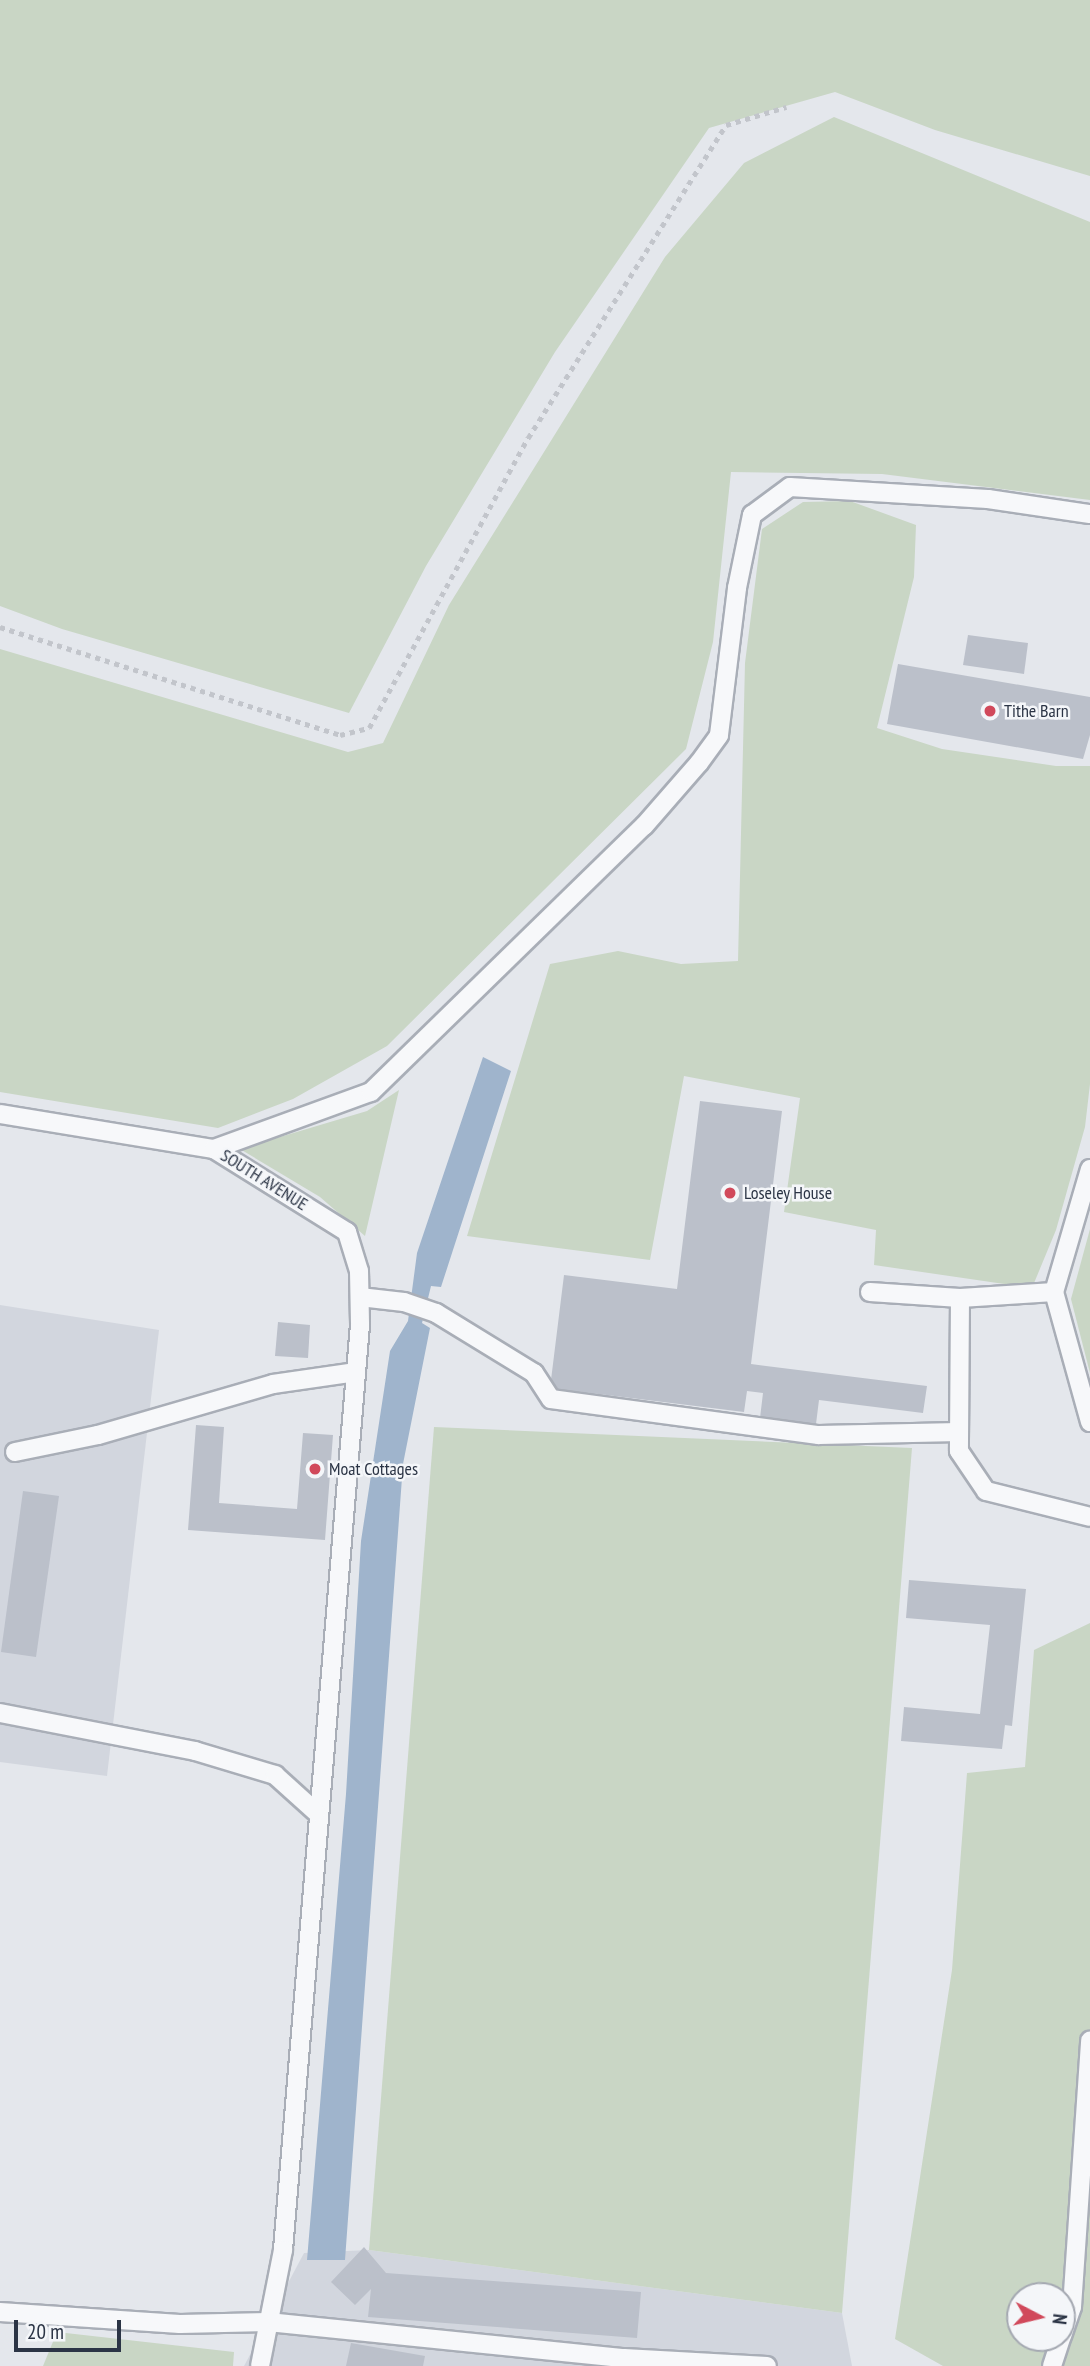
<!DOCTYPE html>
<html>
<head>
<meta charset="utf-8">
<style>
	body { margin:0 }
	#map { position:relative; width:1090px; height:2366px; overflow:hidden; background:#e4e7ec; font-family:"PT Sans Narrow",sans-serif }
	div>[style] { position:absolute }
	.built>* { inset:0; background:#d2d6de }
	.green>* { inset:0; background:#c9d6c5 }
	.water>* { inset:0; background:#9fb4cc }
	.building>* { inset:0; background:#bbc0ca }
	.path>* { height:4.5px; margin-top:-2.25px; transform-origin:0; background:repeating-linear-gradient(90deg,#c2c5cb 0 5px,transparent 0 10px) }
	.roads { filter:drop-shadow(2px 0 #a9aeb7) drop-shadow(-2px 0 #a9aeb7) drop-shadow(0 2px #a9aeb7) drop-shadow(0 -2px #a9aeb7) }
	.lane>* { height:18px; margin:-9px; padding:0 9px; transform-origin:9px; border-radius:9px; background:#f7f8fa }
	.dots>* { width:19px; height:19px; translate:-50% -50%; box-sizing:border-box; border:4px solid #f4f6f9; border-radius:50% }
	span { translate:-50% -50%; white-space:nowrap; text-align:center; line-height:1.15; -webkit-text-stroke:5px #f4f6f9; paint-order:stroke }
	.poi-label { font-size:18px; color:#2b3445 }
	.left { translate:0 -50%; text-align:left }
	.street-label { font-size:18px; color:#2b3445 }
	.north { position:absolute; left:1006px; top:2282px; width:70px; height:70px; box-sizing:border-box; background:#f4f6f9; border:2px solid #a4a8b1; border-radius:50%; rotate:97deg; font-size:19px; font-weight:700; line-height:28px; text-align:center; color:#2b3445 }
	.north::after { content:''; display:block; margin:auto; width:24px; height:32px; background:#d1495b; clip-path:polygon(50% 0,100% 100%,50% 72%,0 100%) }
	.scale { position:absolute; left:14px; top:2320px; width:107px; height:32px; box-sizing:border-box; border:4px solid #2b3445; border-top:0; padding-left:9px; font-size:21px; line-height:24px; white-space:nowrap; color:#2b3445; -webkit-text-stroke:5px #f4f6f9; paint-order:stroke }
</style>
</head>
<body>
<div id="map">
	<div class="built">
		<i style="clip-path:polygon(0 1305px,159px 1330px,107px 1776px,0 1762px)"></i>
		<i style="clip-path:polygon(369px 2250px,842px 2313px,852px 2366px,244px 2366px,304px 2253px)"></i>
	</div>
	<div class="green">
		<i style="clip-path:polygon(0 0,1090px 0,1090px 176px,935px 130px,835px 92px,709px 128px,555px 352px,426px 566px,349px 713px,62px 629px,0 606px)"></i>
		<i style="clip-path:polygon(834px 117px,1090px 222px,1090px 500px,882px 474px,731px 472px,713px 642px,686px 749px,387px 1046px,293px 1099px,218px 1128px,0 1092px,0 649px,348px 752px,383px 743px,449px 605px,665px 257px,744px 163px)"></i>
		<i style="clip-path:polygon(850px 501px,916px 525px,914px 577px,877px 728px,942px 749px,1056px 766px,1090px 766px,1090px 1084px,1085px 1127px,1056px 1230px,1032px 1288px,874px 1265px,876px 1230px,784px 1212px,800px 1098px,684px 1076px,650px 1260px,467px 1236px,550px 964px,618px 951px,681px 964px,738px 961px,745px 663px,762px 529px,803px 502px)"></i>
		<i style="clip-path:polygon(399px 1090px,365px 1236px,320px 1197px,240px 1149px,367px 1111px)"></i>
		<i style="clip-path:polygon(1090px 1229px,1090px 1373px,1071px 1299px)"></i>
		<i style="clip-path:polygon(434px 1427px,912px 1448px,842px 2313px,369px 2250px)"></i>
		<i style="clip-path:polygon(evenodd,1090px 1623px,1090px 2366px,943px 2366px,895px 2339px,952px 1970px,967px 1773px,1025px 1767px,1034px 1650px,1090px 1623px,1020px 2296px,1062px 2296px,1062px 2338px,1020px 2338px,1020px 2296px)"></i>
		<i style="clip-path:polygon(57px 2332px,234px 2352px,233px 2366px,43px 2366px)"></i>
	</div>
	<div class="water">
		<i style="clip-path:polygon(483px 1057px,511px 1071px,441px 1287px,431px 1286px,422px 1323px,430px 1328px,403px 1464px,345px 2260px,307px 2260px,346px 1794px,361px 1541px,390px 1351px,408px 1321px,417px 1253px)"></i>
	</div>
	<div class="building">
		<i style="clip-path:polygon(968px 635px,1028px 643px,1024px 674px,963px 665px)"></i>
		<i style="clip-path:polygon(898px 664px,1090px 697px,1090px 735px,1083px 759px,887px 724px)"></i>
		<i style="clip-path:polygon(700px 1101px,782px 1111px,751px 1364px,927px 1386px,923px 1413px,819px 1400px,816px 1424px,760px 1418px,763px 1393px,747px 1391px,744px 1412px,550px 1388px,564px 1275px,677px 1289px)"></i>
		<i style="clip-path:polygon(278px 1322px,310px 1325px,308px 1358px,275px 1356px)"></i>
		<i style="clip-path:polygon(196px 1425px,224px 1427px,219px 1503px,297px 1509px,303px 1433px,333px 1435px,325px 1540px,188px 1530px)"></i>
		<i style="clip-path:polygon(23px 1491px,59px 1496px,36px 1657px,1px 1652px)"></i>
		<i style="clip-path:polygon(909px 1580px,1026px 1589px,1012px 1726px,1005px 1725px,1002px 1749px,901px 1741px,904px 1707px,980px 1714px,990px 1625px,906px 1618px)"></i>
		<i style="clip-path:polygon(364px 2247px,386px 2273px,641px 2292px,637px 2338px,368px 2317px,371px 2289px,355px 2305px,331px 2282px)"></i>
		<i style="clip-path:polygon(351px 2343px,425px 2356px,423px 2366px,346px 2366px)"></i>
	</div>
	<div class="path">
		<i style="left:0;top:627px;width:357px;rotate:17.6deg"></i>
		<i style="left:340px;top:735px;width:30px;rotate:-14deg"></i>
		<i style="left:369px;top:728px;width:331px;rotate:-61.3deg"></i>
		<i style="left:528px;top:438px;width:370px;rotate:-57.7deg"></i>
		<i style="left:726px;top:125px;width:63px;rotate:-16.7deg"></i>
	</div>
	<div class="roads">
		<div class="lane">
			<i style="left:0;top:1114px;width:217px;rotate:9.3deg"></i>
			<i style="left:214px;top:1149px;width:157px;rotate:32deg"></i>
			<i style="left:347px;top:1232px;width:41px;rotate:72.9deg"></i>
			<i style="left:359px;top:1271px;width:54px;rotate:88.9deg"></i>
			<i style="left:360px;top:1325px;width:928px;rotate:94.76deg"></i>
			<i style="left:283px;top:2250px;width:118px;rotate:101.2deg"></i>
			<i style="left:214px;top:1149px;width:167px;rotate:-20deg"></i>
			<i style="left:371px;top:1092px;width:381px;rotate:-44.3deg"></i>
			<i style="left:644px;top:826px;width:84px;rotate:-48.9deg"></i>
			<i style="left:699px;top:763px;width:34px;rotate:-54deg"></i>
			<i style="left:719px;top:735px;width:148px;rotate:-83deg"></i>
			<i style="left:737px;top:588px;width:75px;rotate:-78.4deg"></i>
			<i style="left:752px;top:515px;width:47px;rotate:-36.4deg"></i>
			<i style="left:790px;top:487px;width:198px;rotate:3.5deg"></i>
			<i style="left:988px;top:499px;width:103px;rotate:8.4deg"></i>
			<i style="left:1090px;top:1169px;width:128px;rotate:106.3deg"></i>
			<i style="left:1054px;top:1292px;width:135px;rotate:74.5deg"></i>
			<i style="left:870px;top:1292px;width:90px;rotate:3.8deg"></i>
			<i style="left:1054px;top:1292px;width:94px;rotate:176.3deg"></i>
			<i style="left:960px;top:1298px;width:153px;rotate:90.4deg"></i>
			<i style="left:959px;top:1451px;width:48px;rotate:56deg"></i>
			<i style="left:986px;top:1491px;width:107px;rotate:14deg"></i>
			<i style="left:360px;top:1297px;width:44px;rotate:6.5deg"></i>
			<i style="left:404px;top:1302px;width:34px;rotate:19deg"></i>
			<i style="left:436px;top:1313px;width:115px;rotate:31.5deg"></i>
			<i style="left:534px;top:1373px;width:31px;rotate:57deg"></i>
			<i style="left:551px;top:1399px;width:270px;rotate:7.7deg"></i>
			<i style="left:819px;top:1435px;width:140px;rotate:-1.2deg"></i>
			<i style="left:15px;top:1452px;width:85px;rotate:-11.6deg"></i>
			<i style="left:98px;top:1435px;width:182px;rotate:-16.2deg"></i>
			<i style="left:273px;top:1384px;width:84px;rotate:-8.2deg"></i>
			<i style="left:0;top:1713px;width:199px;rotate:11deg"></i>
			<i style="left:195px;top:1751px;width:84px;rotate:16.7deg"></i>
			<i style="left:275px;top:1775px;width:55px;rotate:42.1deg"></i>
			<i style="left:0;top:2312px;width:180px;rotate:3.8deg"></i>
			<i style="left:180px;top:2324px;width:88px;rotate:-1.3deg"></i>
			<i style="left:268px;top:2322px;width:358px;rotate:5.8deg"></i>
			<i style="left:624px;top:2358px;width:143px;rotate:3.2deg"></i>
			<i style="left:1062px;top:2336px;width:31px;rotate:-71deg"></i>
			<i style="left:1072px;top:2307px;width:267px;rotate:-86.1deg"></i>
			<i style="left:1052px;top:2366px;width:29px;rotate:-72deg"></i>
		</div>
	</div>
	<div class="dots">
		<i style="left:990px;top:711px;background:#d1495b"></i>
		<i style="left:730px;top:1193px;background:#d1495b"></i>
		<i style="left:315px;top:1469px;background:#d1495b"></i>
	</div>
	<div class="poi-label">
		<span class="left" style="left:1004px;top:711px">Tithe Barn</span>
		<span class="left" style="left:744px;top:1193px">Loseley House</span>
		<span class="left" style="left:329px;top:1469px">Moat Cottages</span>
	</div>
	<div class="street-label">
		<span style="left:264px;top:1180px;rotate:32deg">SOUTH AVENUE</span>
	</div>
	<div class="north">N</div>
	<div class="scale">20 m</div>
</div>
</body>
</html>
